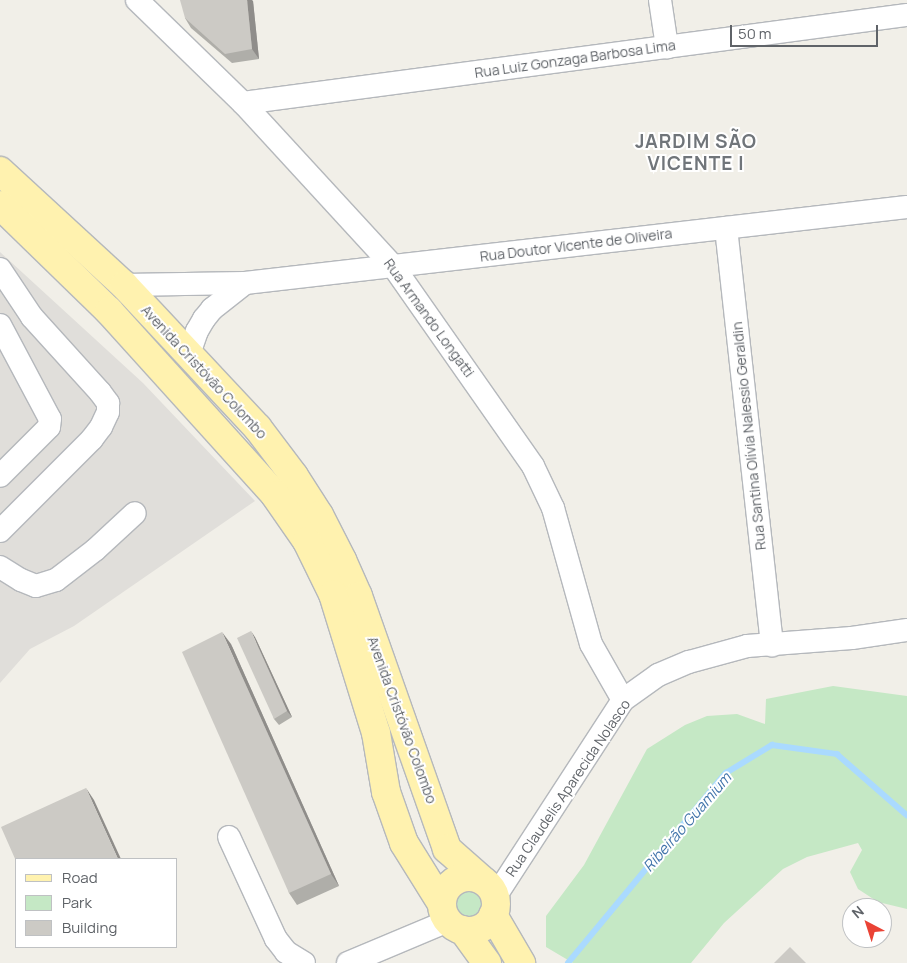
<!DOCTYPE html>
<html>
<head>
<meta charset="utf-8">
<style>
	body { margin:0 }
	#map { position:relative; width:907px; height:963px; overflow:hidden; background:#f1efe8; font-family:Manrope,sans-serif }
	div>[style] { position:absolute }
	.industrial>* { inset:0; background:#e0deda }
	.green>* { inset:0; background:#c5e8c5 }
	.round { border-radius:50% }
	.stream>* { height:5.5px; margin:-2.75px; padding:0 2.75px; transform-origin:2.75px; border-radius:2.75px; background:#aadaff }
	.roads { filter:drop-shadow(1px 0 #b5b8bc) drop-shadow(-1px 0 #b5b8bc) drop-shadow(0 1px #b5b8bc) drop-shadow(0 -1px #b5b8bc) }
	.minor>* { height:22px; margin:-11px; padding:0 11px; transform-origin:11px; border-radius:11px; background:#fff }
	.major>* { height:28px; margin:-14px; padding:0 14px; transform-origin:14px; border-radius:14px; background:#fff2af }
	.major>.ring { margin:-14px; padding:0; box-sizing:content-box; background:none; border:28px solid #fff2af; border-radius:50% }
	.wall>* { inset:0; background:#afaea9 }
	.shaded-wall>* { inset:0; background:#8f8d8a }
	.building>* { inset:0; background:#cccac5 }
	span { translate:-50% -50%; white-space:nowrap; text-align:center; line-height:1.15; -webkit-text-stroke:4px #fff; paint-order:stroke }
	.street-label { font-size:14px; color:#5f6368 }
	.water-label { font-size:15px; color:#4174aa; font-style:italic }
	.district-label { font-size:19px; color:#70757a; font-weight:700; letter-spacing:1px }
	.legend { position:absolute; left:15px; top:858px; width:162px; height:90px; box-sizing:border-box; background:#fff; border:1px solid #bfc1c3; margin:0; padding:6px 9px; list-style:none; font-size:15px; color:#5f6368 }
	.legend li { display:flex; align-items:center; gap:10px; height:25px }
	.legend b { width:25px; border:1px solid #bfc1c3 }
	.north { position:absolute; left:842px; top:898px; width:50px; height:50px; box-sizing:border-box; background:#fff; border:1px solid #bfc1c3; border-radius:50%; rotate:320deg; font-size:14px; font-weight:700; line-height:20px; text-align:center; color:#5f6368 }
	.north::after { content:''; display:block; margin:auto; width:18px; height:22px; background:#ea4335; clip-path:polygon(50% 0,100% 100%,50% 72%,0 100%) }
	.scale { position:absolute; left:730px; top:25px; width:148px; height:22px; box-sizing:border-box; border:2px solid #5f6368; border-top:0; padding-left:6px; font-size:15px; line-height:18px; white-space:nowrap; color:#5f6368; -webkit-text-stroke:4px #fff; paint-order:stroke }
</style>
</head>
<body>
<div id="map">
	<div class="industrial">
		<i style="clip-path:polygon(0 252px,143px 383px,255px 501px,74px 626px,30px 649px,0 683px)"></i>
	</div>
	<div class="green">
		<i style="clip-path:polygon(833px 686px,907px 696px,907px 909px,878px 902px,858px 889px,850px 872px,862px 850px,858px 843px,807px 857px,783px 869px,724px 923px,691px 963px,573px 963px,546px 947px,546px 916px,584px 865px,647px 749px,685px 725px,707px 716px,737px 714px,765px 724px,766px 699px)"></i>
		<i class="round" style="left:451px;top:886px;width:36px;height:36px"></i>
	</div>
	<div class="stream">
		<i style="left:568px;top:963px;width:247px;rotate:-50.3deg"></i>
		<i style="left:726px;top:773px;width:54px;rotate:-31.3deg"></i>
		<i style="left:772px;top:745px;width:66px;rotate:7.9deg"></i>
		<i style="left:837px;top:754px;width:93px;rotate:41.1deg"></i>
	</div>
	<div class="roads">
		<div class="minor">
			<i style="left:137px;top:0;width:148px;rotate:44.2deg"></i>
			<i style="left:243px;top:103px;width:222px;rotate:47.4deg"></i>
			<i style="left:393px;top:266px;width:244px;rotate:55deg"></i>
			<i style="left:533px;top:466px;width:47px;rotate:64.5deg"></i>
			<i style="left:553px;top:508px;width:141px;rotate:74.4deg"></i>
			<i style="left:591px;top:644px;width:64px;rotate:60.3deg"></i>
			<i style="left:660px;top:0;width:48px;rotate:81.5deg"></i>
			<i style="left:243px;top:103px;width:670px;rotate:-7.55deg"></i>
			<i style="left:726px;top:228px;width:420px;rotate:83.7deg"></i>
			<i style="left:0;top:269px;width:58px;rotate:56.3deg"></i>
			<i style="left:32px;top:317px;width:101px;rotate:47.8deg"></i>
			<i style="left:100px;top:392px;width:14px;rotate:54deg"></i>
			<i style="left:108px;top:403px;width:9px;rotate:90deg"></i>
			<i style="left:108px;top:412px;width:17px;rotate:115deg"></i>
			<i style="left:101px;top:427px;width:15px;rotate:127deg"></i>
			<i style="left:92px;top:439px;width:130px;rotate:135deg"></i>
			<i style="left:124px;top:285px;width:121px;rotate:-0.9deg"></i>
			<i style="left:245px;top:283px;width:666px;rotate:-6.55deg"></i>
			<i style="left:0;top:325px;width:106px;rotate:62deg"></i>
			<i style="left:50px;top:419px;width:8px;rotate:97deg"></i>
			<i style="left:49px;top:427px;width:69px;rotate:135deg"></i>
			<i style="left:189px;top:354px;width:24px;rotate:-71deg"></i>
			<i style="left:197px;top:331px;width:14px;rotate:-60deg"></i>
			<i style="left:204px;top:319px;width:13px;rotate:-51deg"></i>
			<i style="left:212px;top:309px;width:42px;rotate:-38.2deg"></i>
			<i style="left:0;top:567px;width:25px;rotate:32deg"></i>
			<i style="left:21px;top:580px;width:16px;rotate:22deg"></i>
			<i style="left:36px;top:586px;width:21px;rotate:-17deg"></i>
			<i style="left:56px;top:580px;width:49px;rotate:-37.6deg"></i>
			<i style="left:95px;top:550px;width:54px;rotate:-42.8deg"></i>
			<i style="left:229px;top:837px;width:112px;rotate:65.3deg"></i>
			<i style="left:276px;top:939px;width:16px;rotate:52deg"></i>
			<i style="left:286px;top:952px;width:21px;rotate:31deg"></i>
			<i style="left:495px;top:897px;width:235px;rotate:-57deg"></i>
			<i style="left:623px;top:700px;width:43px;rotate:-35.5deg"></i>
			<i style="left:658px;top:675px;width:34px;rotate:-23deg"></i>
			<i style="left:689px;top:662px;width:60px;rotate:-15.4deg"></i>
			<i style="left:747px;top:646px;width:105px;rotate:-4.4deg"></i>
			<i style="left:852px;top:638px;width:56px;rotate:-8.3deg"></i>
			<i style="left:348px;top:963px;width:108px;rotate:-22.8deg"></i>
		</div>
		<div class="major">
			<i style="left:0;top:171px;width:168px;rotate:42.6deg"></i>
			<i style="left:124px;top:285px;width:195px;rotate:46.9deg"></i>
			<i style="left:257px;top:427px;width:61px;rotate:52.9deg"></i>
			<i style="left:294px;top:476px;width:46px;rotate:57.3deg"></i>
			<i style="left:319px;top:515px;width:51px;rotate:62.9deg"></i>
			<i style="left:342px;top:560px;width:39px;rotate:66deg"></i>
			<i style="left:358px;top:596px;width:268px;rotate:70.6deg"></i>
			<i style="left:447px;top:849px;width:45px;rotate:41.4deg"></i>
			<i style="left:0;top:205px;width:152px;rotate:44.2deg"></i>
			<i style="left:109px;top:311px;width:248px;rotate:47.9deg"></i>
			<i style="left:275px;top:495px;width:56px;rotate:55.2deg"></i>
			<i style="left:307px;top:541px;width:59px;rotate:63.9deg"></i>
			<i style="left:333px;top:594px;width:145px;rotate:72.8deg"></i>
			<i style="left:376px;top:733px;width:60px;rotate:80.4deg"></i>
			<i style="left:386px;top:792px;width:54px;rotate:70.6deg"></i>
			<i style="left:404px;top:843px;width:72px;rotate:58.1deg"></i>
			<i class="ring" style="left:442px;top:877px;width:26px;height:26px"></i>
			<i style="left:493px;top:915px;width:56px;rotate:59.7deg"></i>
			<i style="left:463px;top:930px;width:41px;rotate:54deg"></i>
		</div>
	</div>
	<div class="wall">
		<i style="clip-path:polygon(253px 1px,259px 59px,232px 63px,191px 28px,185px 18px)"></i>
		<i style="clip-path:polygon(255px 637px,292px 717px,279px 725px,274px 719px)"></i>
		<i style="clip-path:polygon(231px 644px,339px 886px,297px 905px,289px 893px)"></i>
	</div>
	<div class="shaded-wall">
		<i style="clip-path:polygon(247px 0,252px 0,253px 1px,259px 59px,252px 49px)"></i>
		<i style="clip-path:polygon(251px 631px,255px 637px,292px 717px,287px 711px)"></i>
		<i style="clip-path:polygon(222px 632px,231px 644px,339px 886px,331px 874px)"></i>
		<i style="clip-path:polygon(86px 788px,94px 800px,121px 859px,118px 859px)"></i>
	</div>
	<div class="building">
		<i style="clip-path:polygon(180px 0,247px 0,252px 49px,225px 54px,185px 18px)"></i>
		<i style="clip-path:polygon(251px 631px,287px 711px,274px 719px,237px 638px)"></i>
		<i style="clip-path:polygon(222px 632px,331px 874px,289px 893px,182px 652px)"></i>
		<i style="clip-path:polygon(86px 788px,118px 859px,16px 859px,16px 861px,1px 827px)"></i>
		<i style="clip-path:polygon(790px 947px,806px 963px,774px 963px)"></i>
	</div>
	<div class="street-label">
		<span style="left:575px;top:59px;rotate:-8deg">Rua Luiz Gonzaga Barbosa Lima</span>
		<span style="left:576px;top:245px;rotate:-7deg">Rua Doutor Vicente de Oliveira</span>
		<span style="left:429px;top:318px;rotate:54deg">Rua Armando Longatti</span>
		<span style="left:204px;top:372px;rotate:47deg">Avenida Cristóvão Colombo</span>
		<span style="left:749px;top:436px;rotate:-96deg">Rua Santina Olívia Nalessio Geraldin</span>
		<span style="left:402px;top:720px;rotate:70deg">Avenida Cristóvão Colombo</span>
		<span style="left:568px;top:788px;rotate:-56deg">Rua Claudelis Aparecida Nolasco</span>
	</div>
	<div class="water-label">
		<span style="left:687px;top:822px;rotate:-49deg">Ribeirão Guamium</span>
	</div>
	<div class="district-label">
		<span style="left:696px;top:153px">JARDIM SÃO<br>VICENTE I</span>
	</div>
	<ul class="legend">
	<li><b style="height:6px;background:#fff2af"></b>Road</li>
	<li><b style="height:14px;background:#c5e8c5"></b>Park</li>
	<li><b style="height:14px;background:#cccac5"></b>Building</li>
	</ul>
	<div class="north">N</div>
	<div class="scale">50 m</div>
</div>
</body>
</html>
